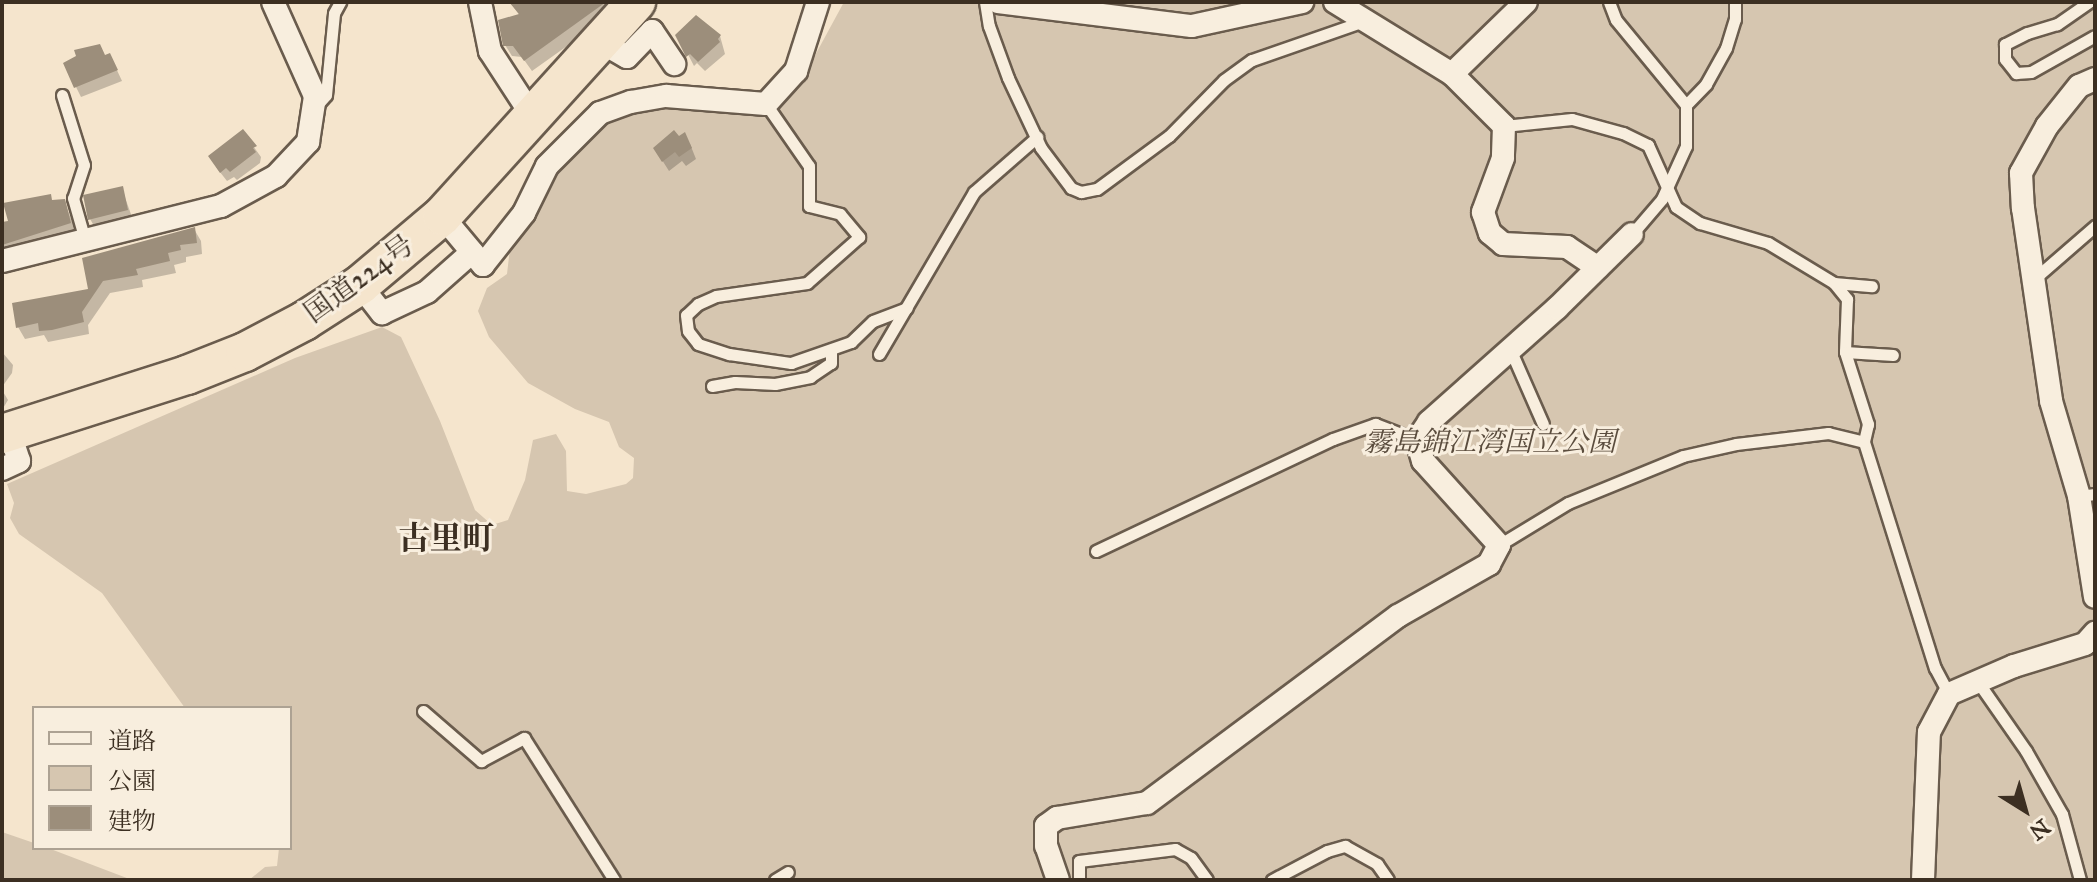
<!DOCTYPE html>
<html>
<head>
<meta charset="utf-8">
<style>
	body { margin:0 }
	#map { position:relative; width:2097px; height:882px; overflow:hidden; background:#f5e5cd; font-family:"IM FELL Great Primer","Noto Serif JP",serif }
	div>[style] { position:absolute }
	.green>* { inset:0; background:#d6c6b0 }
	.shadow>* { inset:0; background:#0003 }
	.building>* { inset:0; background:#9c8e7b }
	.roads { filter:drop-shadow(2px 0 #6a5c4d) drop-shadow(-2px 0 #6a5c4d) drop-shadow(0 2px #6a5c4d) drop-shadow(0 -2px #6a5c4d) }
	.service>* { height:11px; margin:-5.5px; padding:0 5.5px; transform-origin:5.5px; border-radius:5.5px; background:#f8eede }
	.minor>* { height:22px; margin:-11px; padding:0 11px; transform-origin:11px; border-radius:11px; background:#f8eede }
	.trunk>* { height:38px; margin:-19px; padding:0 19px; transform-origin:19px; border-radius:19px; background:#f5e5cd }
	span { translate:-50% -50%; white-space:nowrap; text-align:center; line-height:1.15; -webkit-text-stroke:6px #f8eede; paint-order:stroke }
	.street-label { font-size:28px; color:#3c2f22 }
	.park-label { font-size:28px; color:#5b4d3e; font-style:italic }
	.quarter-label { font-size:32px; color:#3c2f22; font-weight:700 }
	.frame { position:absolute; inset:0; border:4px solid #3c2f22; pointer-events:none }
	.legend { position:absolute; left:32px; top:706px; width:260px; height:144px; box-sizing:border-box; background:#f8eede; border:2px solid #ada293; margin:0; padding:10px 14px; list-style:none; font-size:24px; color:#3c2f22 }
	.legend li { display:flex; align-items:center; gap:16px; height:40px }
	.legend b { width:40px; border:2px solid #ada293 }
	.north { position:absolute; left:1985px; top:770px; width:80px; height:80px; -webkit-text-stroke:6px #f8eede; paint-order:stroke; rotate:143deg; font-size:22px; font-weight:700; line-height:32px; text-align:center; color:#3c2f22 }
	.north::after { content:''; display:block; margin:auto; width:28px; height:36px; background:#3c2f22; clip-path:polygon(50% 0,100% 100%,50% 72%,0 100%) }
</style>
</head>
<body>
<div id="map">
	<div class="green">
		<i style="clip-path:polygon(844px 2px,2095px 2px,2095px 880px,249px 880px,265px 867px,277px 866px,279px 848px,290px 848px,290px 708px,185px 708px,102px 593px,19px 534px,10px 518px,14px 503px,7px 484px,295px 358px,382px 327px,401px 337px,440px 421px,475px 510px,492px 525px,508px 520px,525px 480px,533px 440px,556px 434px,566px 451px,567px 491px,586px 494px,626px 484px,633px 478px,634px 458px,619px 447px,609px 422px,575px 409px,528px 383px,489px 337px,478px 311px,487px 288px,507px 274px,510px 248px,555px 163px,620px 114px,649px 104px,754px 109px,806px 72px)"></i>
		<i style="clip-path:polygon(2px 832px,34px 843px,34px 848px,48px 848px,132px 880px,2px 880px)"></i>
	</div>
	<div class="shadow">
		<i style="clip-path:polygon(510px 2px,618px 2px,605px 19px,532px 71px,522px 57px,512px 56px,505px 45px,520px 16px)"></i>
		<i style="clip-path:polygon(678px 35px,720px 36px,725px 54px,705px 71px,697px 63px,694px 66px)"></i>
		<i style="clip-path:polygon(106px 57px,115px 66px,122px 81px,81px 97px,76px 87px)"></i>
		<i style="clip-path:polygon(243px 132px,261px 157px,260px 163px,237px 180px,234px 177px,227px 181px,216px 167px)"></i>
		<i style="clip-path:polygon(690px 144px,696px 159px,686px 166px,682px 161px,669px 171px,655px 149px)"></i>
		<i style="clip-path:polygon(122px 189px,133px 220px,96px 229px,90px 219px)"></i>
		<i style="clip-path:polygon(64px 201px,79px 239px,2px 264px,2px 224px)"></i>
		<i style="clip-path:polygon(194px 229px,201px 241px,202px 254px,186px 257px,186px 262px,174px 265px,176px 273px,142px 280px,143px 287px,110px 293px,88px 325px,89px 334px,48px 342px,44px 335px,25px 339px,18px 327px,90px 291px,84px 259px)"></i>
		<i style="clip-path:polygon(2px 352px,13px 365px,12px 373px,2px 387px)"></i>
		<i style="clip-path:polygon(2px 390px,8px 400px,2px 410px)"></i>
	</div>
	<div class="building">
		<i style="clip-path:polygon(509px 2px,606px 2px,524px 61px,513px 46px,503px 46px,498px 20px,519px 14px)"></i>
		<i style="clip-path:polygon(696px 15px,721px 35px,718px 39px,720px 42px,698px 62px,690px 54px,686px 57px,675px 35px)"></i>
		<i style="clip-path:polygon(100px 44px,105px 55px,110px 53px,118px 70px,74px 88px,63px 63px,76px 56px,74px 50px)"></i>
		<i style="clip-path:polygon(243px 129px,257px 146px,253px 148px,256px 152px,230px 172px,226px 168px,220px 173px,208px 156px)"></i>
		<i style="clip-path:polygon(674px 130px,679px 136px,685px 132px,692px 148px,679px 157px,675px 152px,662px 162px,653px 148px)"></i>
		<i style="clip-path:polygon(123px 186px,128px 210px,88px 220px,83px 195px)"></i>
		<i style="clip-path:polygon(51px 194px,52px 200px,65px 199px,71px 223px,2px 245px,2px 222px,8px 221px,3px 203px)"></i>
		<i style="clip-path:polygon(195px 227px,197px 243px,180px 245px,181px 250px,168px 253px,170px 261px,136px 269px,138px 275px,103px 281px,82px 312px,84px 322px,52px 330px,39px 331px,38px 323px,16px 328px,12px 303px,88px 289px,82px 258px)"></i>
	</div>
	<div class="roads">
		<div class="service">
			<i style="left:985px;top:2px;width:24px;rotate:81deg"></i>
			<i style="left:989px;top:26px;width:55px;rotate:69.9deg"></i>
			<i style="left:1008px;top:78px;width:77px;rotate:64.8deg"></i>
			<i style="left:1041px;top:148px;width:50px;rotate:53.1deg"></i>
			<i style="left:1071px;top:188px;width:11px;rotate:22deg"></i>
			<i style="left:1081px;top:192px;width:16px;rotate:-11deg"></i>
			<i style="left:1097px;top:189px;width:89px;rotate:-36.4deg"></i>
			<i style="left:1169px;top:136px;width:78px;rotate:-45.5deg"></i>
			<i style="left:1224px;top:80px;width:34px;rotate:-36deg"></i>
			<i style="left:1252px;top:60px;width:119px;rotate:-19.2deg"></i>
			<i style="left:1609px;top:2px;width:19px;rotate:69deg"></i>
			<i style="left:1616px;top:20px;width:110px;rotate:50.5deg"></i>
			<i style="left:1686px;top:105px;width:41px;rotate:90deg"></i>
			<i style="left:1686px;top:146px;width:58px;rotate:114.4deg"></i>
			<i style="left:1662px;top:199px;width:46px;rotate:130.6deg"></i>
			<i style="left:2089px;top:2px;width:39px;rotate:145deg"></i>
			<i style="left:2057px;top:24px;width:31px;rotate:163deg"></i>
			<i style="left:2027px;top:33px;width:25px;rotate:153deg"></i>
			<i style="left:2005px;top:44px;width:15px;rotate:90deg"></i>
			<i style="left:2005px;top:59px;width:18px;rotate:52deg"></i>
			<i style="left:2016px;top:73px;width:15px;rotate:-4deg"></i>
			<i style="left:2031px;top:72px;width:73px;rotate:-29.4deg"></i>
			<i style="left:62px;top:95px;width:73px;rotate:72.6deg"></i>
			<i style="left:84px;top:165px;width:35px;rotate:108deg"></i>
			<i style="left:73px;top:198px;width:44px;rotate:74.1deg"></i>
			<i style="left:766px;top:104px;width:75px;rotate:55.3deg"></i>
			<i style="left:809px;top:166px;width:40px;rotate:90deg"></i>
			<i style="left:809px;top:206px;width:32px;rotate:14deg"></i>
			<i style="left:840px;top:214px;width:30px;rotate:50deg"></i>
			<i style="left:859px;top:237px;width:69px;rotate:138.5deg"></i>
			<i style="left:807px;top:283px;width:92px;rotate:171.9deg"></i>
			<i style="left:716px;top:296px;width:20px;rotate:156deg"></i>
			<i style="left:698px;top:304px;width:16px;rotate:137deg"></i>
			<i style="left:686px;top:315px;width:16px;rotate:83deg"></i>
			<i style="left:688px;top:331px;width:16px;rotate:52deg"></i>
			<i style="left:698px;top:344px;width:33px;rotate:18deg"></i>
			<i style="left:729px;top:354px;width:63px;rotate:8.3deg"></i>
			<i style="left:791px;top:363px;width:64px;rotate:-19.3deg"></i>
			<i style="left:851px;top:342px;width:30px;rotate:-44deg"></i>
			<i style="left:873px;top:321px;width:36px;rotate:-21deg"></i>
			<i style="left:317px;top:105px;width:13px;rotate:-48deg"></i>
			<i style="left:326px;top:95px;width:82px;rotate:-84.4deg"></i>
			<i style="left:334px;top:13px;width:13px;rotate:-61deg"></i>
			<i style="left:1686px;top:105px;width:29px;rotate:-46deg"></i>
			<i style="left:1706px;top:84px;width:41px;rotate:-60.9deg"></i>
			<i style="left:1726px;top:48px;width:30px;rotate:-73deg"></i>
			<i style="left:1735px;top:19px;width:17px;rotate:-90deg"></i>
			<i style="left:1504px;top:126px;width:68px;rotate:-5.9deg"></i>
			<i style="left:1572px;top:119px;width:53px;rotate:15.4deg"></i>
			<i style="left:1623px;top:133px;width:28px;rotate:26deg"></i>
			<i style="left:1648px;top:145px;width:68px;rotate:65.7deg"></i>
			<i style="left:1676px;top:207px;width:29px;rotate:34deg"></i>
			<i style="left:1700px;top:223px;width:71px;rotate:16.4deg"></i>
			<i style="left:1768px;top:243px;width:77px;rotate:31.2deg"></i>
			<i style="left:1834px;top:283px;width:21px;rotate:51deg"></i>
			<i style="left:1847px;top:299px;width:53px;rotate:92.2deg"></i>
			<i style="left:1845px;top:352px;width:76px;rotate:72.3deg"></i>
			<i style="left:1868px;top:424px;width:18px;rotate:103deg"></i>
			<i style="left:2034px;top:279px;width:81px;rotate:-41deg"></i>
			<i style="left:1834px;top:283px;width:38px;rotate:5deg"></i>
			<i style="left:1510px;top:349px;width:82px;rotate:66.3deg"></i>
			<i style="left:1845px;top:352px;width:48px;rotate:3.6deg"></i>
			<i style="left:879px;top:354px;width:188px;rotate:-59.6deg"></i>
			<i style="left:974px;top:192px;width:84px;rotate:-41.1deg"></i>
			<i style="left:712px;top:386px;width:23px;rotate:-10deg"></i>
			<i style="left:735px;top:382px;width:40px;rotate:2.9deg"></i>
			<i style="left:775px;top:384px;width:36px;rotate:-11deg"></i>
			<i style="left:810px;top:377px;width:25px;rotate:-34deg"></i>
			<i style="left:831px;top:363px;width:12px;rotate:-90deg"></i>
			<i style="left:2079px;top:496px;width:16px;rotate:-7deg"></i>
			<i style="left:1499px;top:545px;width:81px;rotate:-31.3deg"></i>
			<i style="left:1568px;top:503px;width:124px;rotate:-22.2deg"></i>
			<i style="left:1683px;top:456px;width:54px;rotate:-12.8deg"></i>
			<i style="left:1736px;top:444px;width:93px;rotate:-6.8deg"></i>
			<i style="left:1828px;top:433px;width:37px;rotate:14deg"></i>
			<i style="left:1864px;top:442px;width:237px;rotate:72.6deg"></i>
			<i style="left:1935px;top:668px;width:30px;rotate:62deg"></i>
			<i style="left:1096px;top:551px;width:262px;rotate:-25.3deg"></i>
			<i style="left:1333px;top:439px;width:45px;rotate:-19.7deg"></i>
			<i style="left:1375px;top:424px;width:45px;rotate:20.9deg"></i>
			<i style="left:1978px;top:682px;width:84px;rotate:55.2deg"></i>
			<i style="left:2026px;top:751px;width:73px;rotate:60.3deg"></i>
			<i style="left:2062px;top:814px;width:68px;rotate:74.7deg"></i>
			<i style="left:423px;top:711px;width:77px;rotate:40.8deg"></i>
			<i style="left:481px;top:761px;width:49px;rotate:-28.1deg"></i>
			<i style="left:524px;top:738px;width:168px;rotate:57.6deg"></i>
			<i style="left:775px;top:880px;width:15px;rotate:-32deg"></i>
			<i style="left:1079px;top:880px;width:19px;rotate:-90deg"></i>
			<i style="left:1079px;top:861px;width:97px;rotate:-7.1deg"></i>
			<i style="left:1175px;top:849px;width:18px;rotate:29deg"></i>
			<i style="left:1191px;top:858px;width:27px;rotate:54deg"></i>
			<i style="left:1272px;top:880px;width:62px;rotate:-27.8deg"></i>
			<i style="left:1327px;top:851px;width:19px;rotate:-16deg"></i>
			<i style="left:1345px;top:846px;width:37px;rotate:29deg"></i>
			<i style="left:1377px;top:864px;width:19px;rotate:55deg"></i>
		</div>
		<div class="minor">
			<i style="left:480px;top:2px;width:50px;rotate:78.5deg"></i>
			<i style="left:490px;top:51px;width:79px;rotate:56.9deg"></i>
			<i style="left:998px;top:2px;width:195px;rotate:7.1deg"></i>
			<i style="left:1192px;top:26px;width:113px;rotate:-12.3deg"></i>
			<i style="left:1335px;top:2px;width:137px;rotate:31.6deg"></i>
			<i style="left:1452px;top:74px;width:74px;rotate:45deg"></i>
			<i style="left:1504px;top:126px;width:32px;rotate:92deg"></i>
			<i style="left:1503px;top:158px;width:58px;rotate:110.3deg"></i>
			<i style="left:1483px;top:212px;width:22px;rotate:72deg"></i>
			<i style="left:1490px;top:233px;width:17px;rotate:40deg"></i>
			<i style="left:1503px;top:244px;width:64px;rotate:2.7deg"></i>
			<i style="left:1567px;top:247px;width:37px;rotate:34deg"></i>
			<i style="left:599px;top:41px;width:32px;rotate:30deg"></i>
			<i style="left:627px;top:57px;width:36px;rotate:-46deg"></i>
			<i style="left:652px;top:31px;width:40px;rotate:56deg"></i>
			<i style="left:1452px;top:74px;width:103px;rotate:-44.2deg"></i>
			<i style="left:2095px;top:79px;width:17px;rotate:156deg"></i>
			<i style="left:2079px;top:86px;width:51px;rotate:128.7deg"></i>
			<i style="left:2047px;top:126px;width:54px;rotate:119deg"></i>
			<i style="left:2021px;top:173px;width:35px;rotate:87deg"></i>
			<i style="left:2023px;top:208px;width:195px;rotate:81.7deg"></i>
			<i style="left:2051px;top:401px;width:99px;rotate:73.6deg"></i>
			<i style="left:2079px;top:496px;width:102px;rotate:81deg"></i>
			<i style="left:442px;top:216px;width:64px;rotate:50.1deg"></i>
			<i style="left:483px;top:265px;width:66px;rotate:-51.7deg"></i>
			<i style="left:524px;top:213px;width:52px;rotate:-63.9deg"></i>
			<i style="left:547px;top:166px;width:75px;rotate:-45deg"></i>
			<i style="left:600px;top:113px;width:33px;rotate:-20deg"></i>
			<i style="left:631px;top:102px;width:36px;rotate:-10deg"></i>
			<i style="left:666px;top:96px;width:100px;rotate:4.6deg"></i>
			<i style="left:766px;top:104px;width:45px;rotate:-47.7deg"></i>
			<i style="left:796px;top:71px;width:72px;rotate:-72.3deg"></i>
			<i style="left:2px;top:261px;width:226px;rotate:-14.1deg"></i>
			<i style="left:221px;top:206px;width:63px;rotate:-28.6deg"></i>
			<i style="left:276px;top:176px;width:47px;rotate:-46.7deg"></i>
			<i style="left:308px;top:142px;width:47px;rotate:-81.3deg"></i>
			<i style="left:315px;top:96px;width:103px;rotate:-114.1deg"></i>
			<i style="left:360px;top:285px;width:36px;rotate:52deg"></i>
			<i style="left:382px;top:313px;width:50px;rotate:-25deg"></i>
			<i style="left:427px;top:292px;width:60px;rotate:-41.6deg"></i>
			<i style="left:2px;top:469px;width:19px;rotate:-25deg"></i>
			<i style="left:19px;top:461px;width:32px;rotate:-108deg"></i>
			<i style="left:1058px;top:880px;width:36px;rotate:-109deg"></i>
			<i style="left:1046px;top:846px;width:20px;rotate:-90deg"></i>
			<i style="left:1046px;top:826px;width:14px;rotate:-36deg"></i>
			<i style="left:1057px;top:818px;width:91px;rotate:-9.5deg"></i>
			<i style="left:1147px;top:803px;width:313px;rotate:-36.7deg"></i>
			<i style="left:1398px;top:616px;width:105px;rotate:-29.7deg"></i>
			<i style="left:1489px;top:564px;width:21px;rotate:-62deg"></i>
			<i style="left:1499px;top:545px;width:113px;rotate:-132.1deg"></i>
			<i style="left:1423px;top:461px;width:22px;rotate:-106deg"></i>
			<i style="left:1417px;top:440px;width:22px;rotate:-56deg"></i>
			<i style="left:1429px;top:422px;width:171px;rotate:-41.7deg"></i>
			<i style="left:1557px;top:308px;width:105px;rotate:-44.6deg"></i>
			<i style="left:1923px;top:880px;width:148px;rotate:-87.7deg"></i>
			<i style="left:1929px;top:732px;width:43px;rotate:-62.2deg"></i>
			<i style="left:1949px;top:694px;width:71px;rotate:-23.3deg"></i>
			<i style="left:2014px;top:666px;width:74px;rotate:-17.2deg"></i>
			<i style="left:2085px;top:644px;width:15px;rotate:-48deg"></i>
		</div>
		<div class="trunk">
			<i style="left:2px;top:434px;width:194px;rotate:-17.7deg"></i>
			<i style="left:187px;top:375px;width:62px;rotate:-21.6deg"></i>
			<i style="left:245px;top:352px;width:67px;rotate:-27.7deg"></i>
			<i style="left:304px;top:321px;width:67px;rotate:-32.7deg"></i>
			<i style="left:360px;top:285px;width:107px;rotate:-40.1deg"></i>
			<i style="left:442px;top:216px;width:289px;rotate:-47.8deg"></i>
		</div>
	</div>
	<div class="street-label">
		<span style="left:359px;top:279px;rotate:-36deg">国道224号</span>
	</div>
	<div class="park-label">
		<span style="left:1490px;top:442px">霧島錦江湾国立公園</span>
	</div>
	<div class="quarter-label">
		<span style="left:446px;top:539px">古里町</span>
	</div>
	<div class="frame"></div>
	<ul class="legend">
	<li><b style="height:10px;background:#f8eede"></b>道路</li>
	<li><b style="height:22px;background:#d6c6b0"></b>公園</li>
	<li><b style="height:22px;background:#9c8e7b"></b>建物</li>
	</ul>
	<div class="north">N</div>
</div>
</body>
</html>
